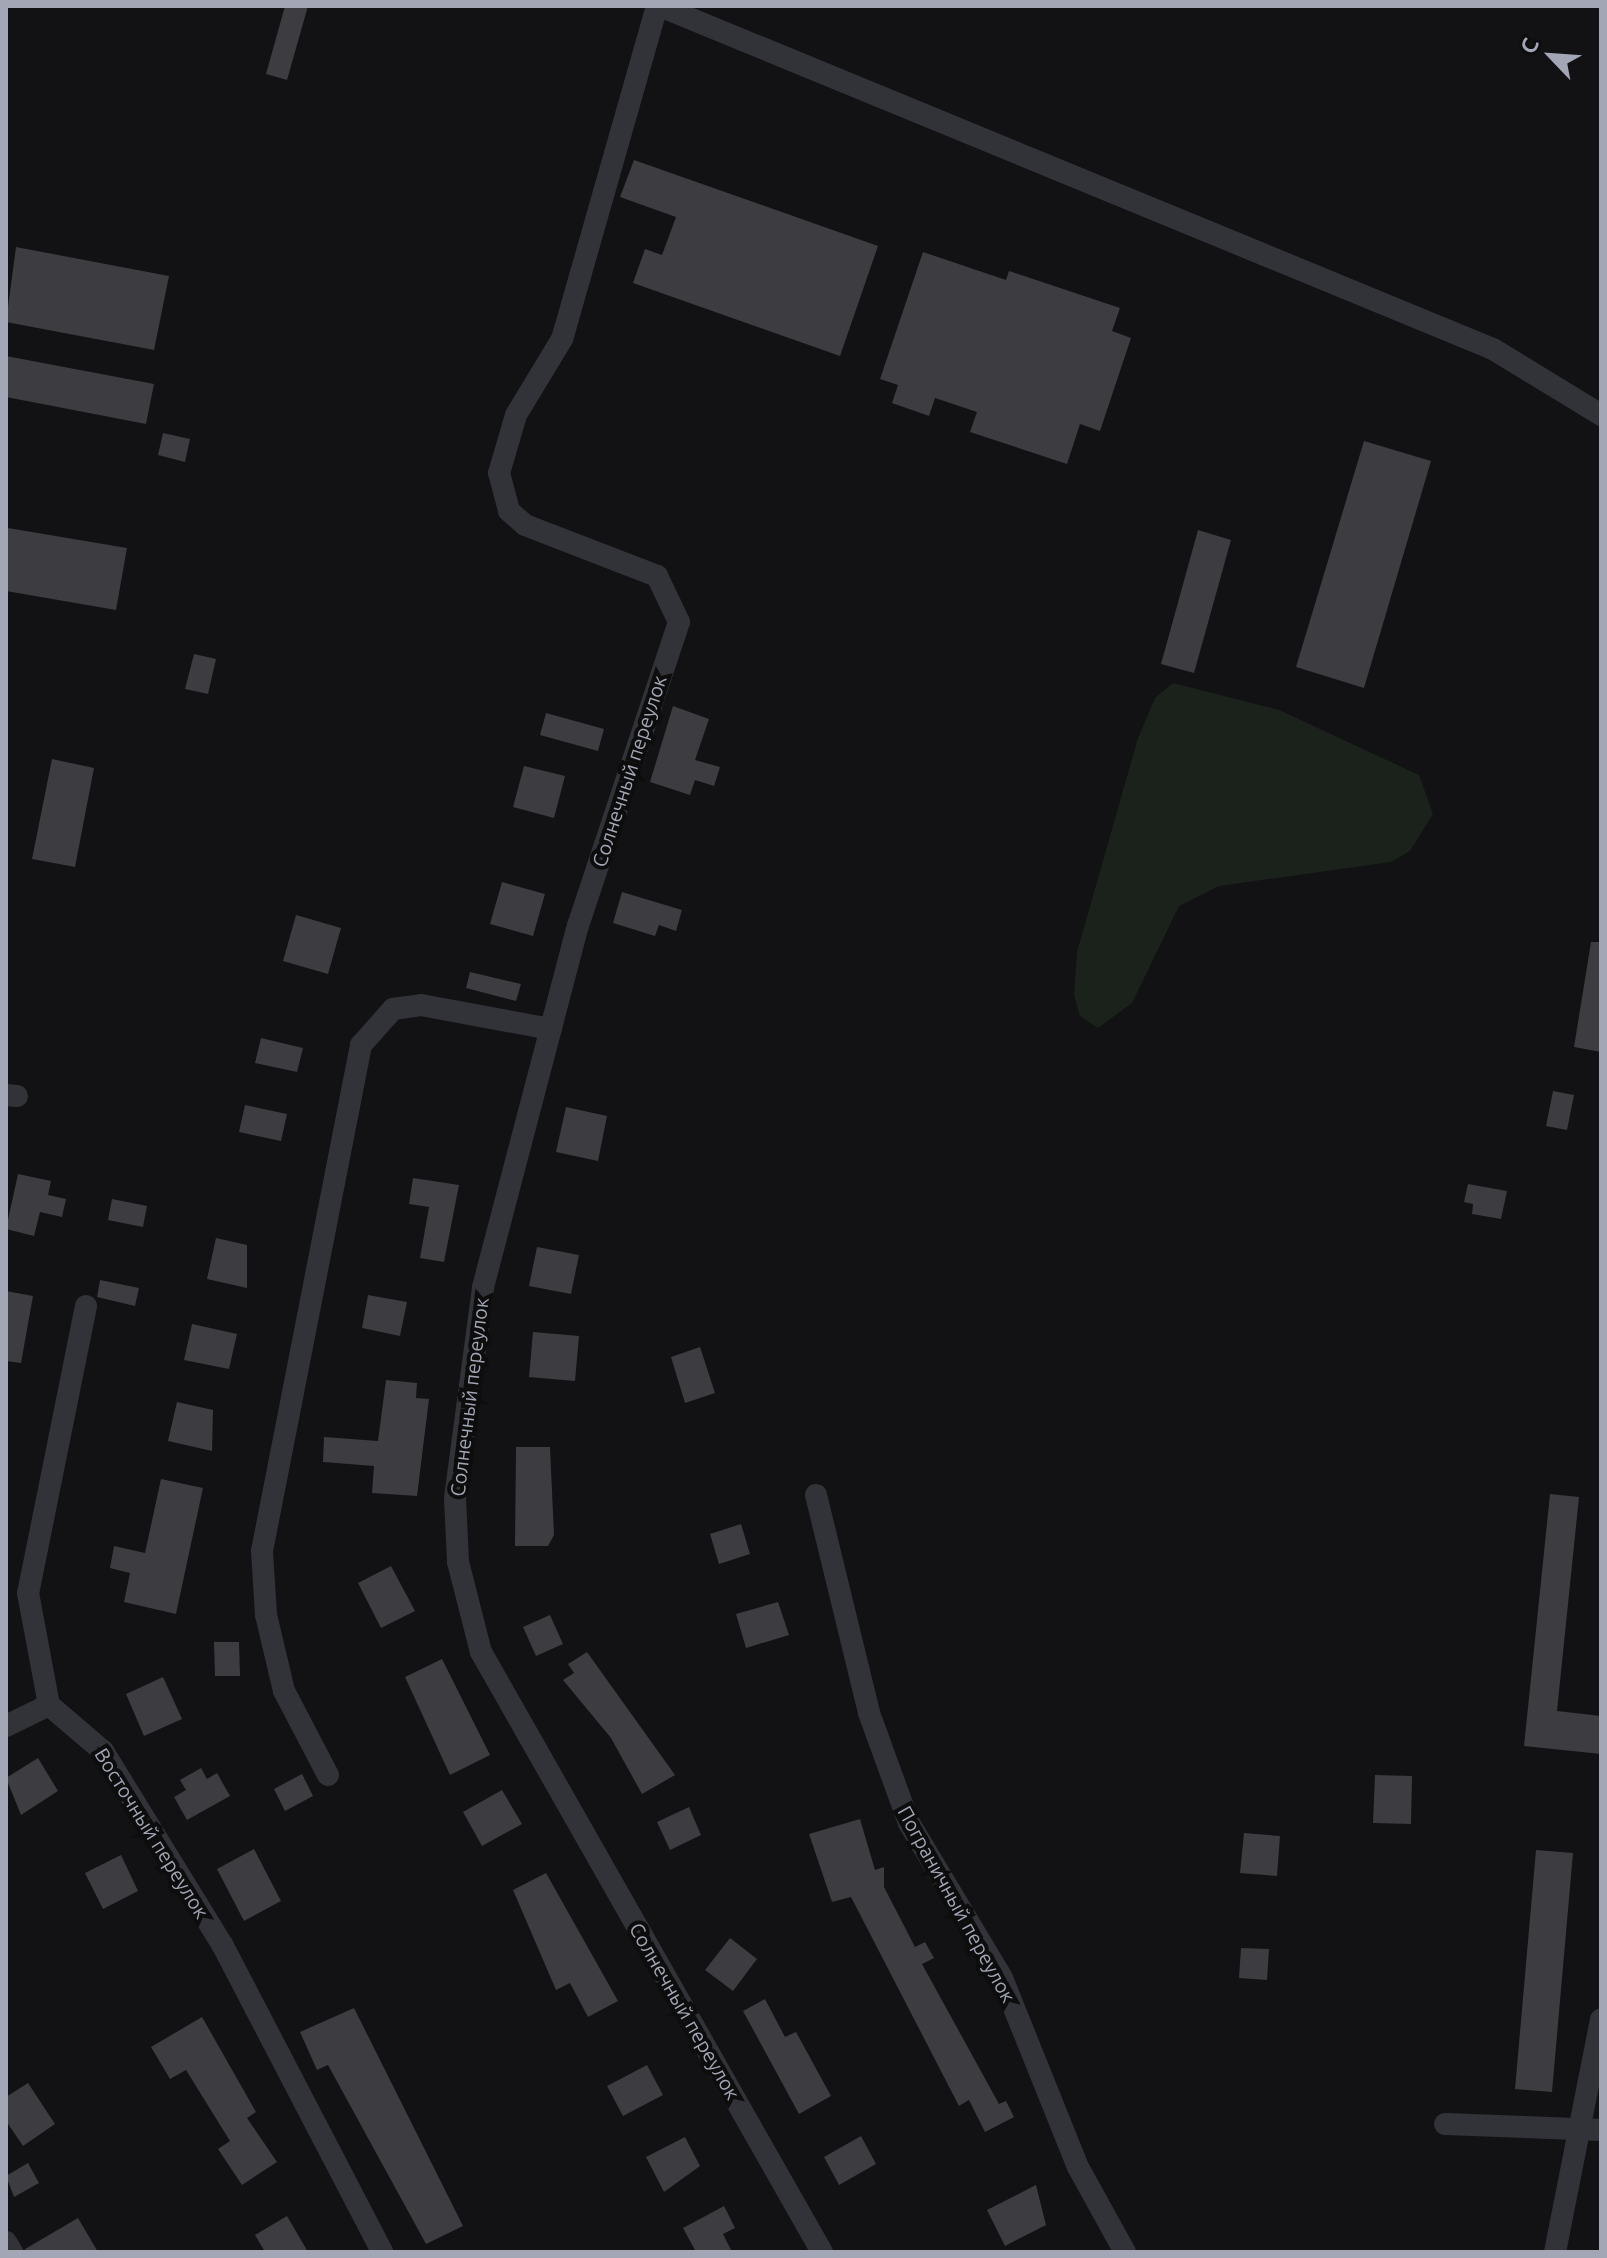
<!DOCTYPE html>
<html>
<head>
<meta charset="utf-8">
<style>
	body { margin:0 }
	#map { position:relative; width:1607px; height:2258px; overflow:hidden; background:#121214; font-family:Ubuntu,sans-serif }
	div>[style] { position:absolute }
	.green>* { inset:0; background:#1a221b }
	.building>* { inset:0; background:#3c3c41 }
	.minor>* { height:22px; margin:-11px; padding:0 11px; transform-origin:11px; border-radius:11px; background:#323339 }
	span { translate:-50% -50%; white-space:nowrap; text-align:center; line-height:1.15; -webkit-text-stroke:8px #0d0d0e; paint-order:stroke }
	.street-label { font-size:20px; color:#a2a6b5 }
	.frame { position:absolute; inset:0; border:8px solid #a2a6b5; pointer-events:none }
	.north { position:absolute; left:1511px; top:16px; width:80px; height:80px; -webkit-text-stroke:6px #0d0d0e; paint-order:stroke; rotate:295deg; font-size:22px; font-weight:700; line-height:32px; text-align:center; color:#a2a6b5 }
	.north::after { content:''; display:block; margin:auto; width:28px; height:36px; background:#a2a6b5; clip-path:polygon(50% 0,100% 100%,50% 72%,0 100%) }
</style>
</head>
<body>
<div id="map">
	<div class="green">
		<i style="clip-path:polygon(1173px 683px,1279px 710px,1419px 775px,1433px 814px,1410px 851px,1391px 862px,1219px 886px,1179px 906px,1132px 1003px,1098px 1028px,1080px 1016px,1074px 995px,1077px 952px,1138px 738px,1155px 698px)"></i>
	</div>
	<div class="building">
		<i style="clip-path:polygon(285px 6px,308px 6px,287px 80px,266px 74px)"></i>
		<i style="clip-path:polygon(634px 160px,878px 246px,840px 356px,633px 283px,645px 249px,662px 255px,676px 217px,620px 197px)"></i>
		<i style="clip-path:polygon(16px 247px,169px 276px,154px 350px,6px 322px)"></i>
		<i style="clip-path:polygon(923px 252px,1006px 280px,1009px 271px,1120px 308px,1112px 331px,1131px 338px,1100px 431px,1080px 424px,1067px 464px,970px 432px,977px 412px,935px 398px,929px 416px,892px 403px,898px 385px,880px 379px)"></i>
		<i style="clip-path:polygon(6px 356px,154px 384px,146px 424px,6px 397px)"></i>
		<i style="clip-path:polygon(163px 433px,190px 439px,185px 462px,158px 455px)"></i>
		<i style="clip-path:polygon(1364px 441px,1431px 461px,1364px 688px,1296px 667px)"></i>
		<i style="clip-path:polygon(8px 528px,127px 548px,116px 610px,6px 591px)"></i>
		<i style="clip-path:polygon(1198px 530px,1231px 540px,1194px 673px,1161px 664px)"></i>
		<i style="clip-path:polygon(194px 654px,216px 659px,208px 694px,185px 689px)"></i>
		<i style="clip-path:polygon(673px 706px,709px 719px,695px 760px,720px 767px,714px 786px,695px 780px,690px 795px,650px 782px)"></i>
		<i style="clip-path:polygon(546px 713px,604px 729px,598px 751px,540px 735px)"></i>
		<i style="clip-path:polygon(52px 759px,94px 768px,75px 867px,32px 859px)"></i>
		<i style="clip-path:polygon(524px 766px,565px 776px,554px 818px,513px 807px)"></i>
		<i style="clip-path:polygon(502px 882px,545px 894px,533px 936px,490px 924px)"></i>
		<i style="clip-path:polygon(622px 892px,682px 910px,676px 931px,659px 925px,655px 936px,613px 923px)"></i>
		<i style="clip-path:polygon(296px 915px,341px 928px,328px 974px,283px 961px)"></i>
		<i style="clip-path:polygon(1591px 942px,1601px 942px,1601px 1052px,1574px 1047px)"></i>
		<i style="clip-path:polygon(470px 972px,521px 984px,516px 1001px,466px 988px)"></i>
		<i style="clip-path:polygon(261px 1038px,303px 1048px,297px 1072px,255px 1063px)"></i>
		<i style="clip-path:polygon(1553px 1091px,1574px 1095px,1567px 1130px,1546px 1126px)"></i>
		<i style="clip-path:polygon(245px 1105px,287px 1114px,281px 1141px,239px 1132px)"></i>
		<i style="clip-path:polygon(566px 1107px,607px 1116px,598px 1161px,556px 1152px)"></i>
		<i style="clip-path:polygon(18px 1174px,51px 1181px,48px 1195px,66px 1199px,62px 1217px,40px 1212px,34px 1236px,6px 1229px)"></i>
		<i style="clip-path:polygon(413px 1178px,459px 1185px,444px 1262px,420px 1258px,429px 1207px,409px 1204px)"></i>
		<i style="clip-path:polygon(1468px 1184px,1507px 1191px,1501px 1219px,1472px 1214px,1473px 1204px,1464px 1202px)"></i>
		<i style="clip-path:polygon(112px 1199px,147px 1206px,143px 1227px,108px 1220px)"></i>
		<i style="clip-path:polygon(216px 1238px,247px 1245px,247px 1288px,207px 1279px)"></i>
		<i style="clip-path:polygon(537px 1247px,579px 1255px,571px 1294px,529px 1286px)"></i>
		<i style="clip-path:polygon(100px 1280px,139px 1288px,135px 1306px,97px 1297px)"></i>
		<i style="clip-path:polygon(6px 1291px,33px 1296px,21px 1363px,6px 1361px)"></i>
		<i style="clip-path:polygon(368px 1295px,407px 1302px,400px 1336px,362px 1328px)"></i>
		<i style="clip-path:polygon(192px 1324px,237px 1334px,229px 1369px,184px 1360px)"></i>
		<i style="clip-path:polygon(533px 1332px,579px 1336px,575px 1381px,529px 1377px)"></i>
		<i style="clip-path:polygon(700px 1347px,715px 1393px,685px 1403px,671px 1357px)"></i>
		<i style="clip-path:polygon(386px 1380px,417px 1383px,416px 1398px,429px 1399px,417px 1496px,372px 1493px,374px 1466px,323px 1462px,324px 1437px,378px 1441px)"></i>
		<i style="clip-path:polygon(177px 1402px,213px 1410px,212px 1451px,168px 1441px)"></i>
		<i style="clip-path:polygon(516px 1447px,550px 1447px,554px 1535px,548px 1546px,515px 1546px)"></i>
		<i style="clip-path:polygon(161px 1479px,203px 1488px,176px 1614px,124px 1602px,130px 1573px,110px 1568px,114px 1546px,145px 1553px)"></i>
		<i style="clip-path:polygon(1550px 1494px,1579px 1497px,1557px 1711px,1601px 1716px,1601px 1754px,1524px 1746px)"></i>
		<i style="clip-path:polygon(741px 1524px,750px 1554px,719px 1564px,710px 1534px)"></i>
		<i style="clip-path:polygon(391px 1566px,415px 1611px,381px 1628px,358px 1583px)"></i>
		<i style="clip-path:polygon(778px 1602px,789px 1635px,746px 1648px,736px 1614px)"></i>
		<i style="clip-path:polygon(550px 1615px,563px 1644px,536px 1656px,523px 1627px)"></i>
		<i style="clip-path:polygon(214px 1642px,239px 1642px,240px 1676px,215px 1676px)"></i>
		<i style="clip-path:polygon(587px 1652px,675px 1775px,642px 1794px,611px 1738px,563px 1680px,574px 1673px,568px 1664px)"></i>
		<i style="clip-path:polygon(442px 1659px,490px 1755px,450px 1775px,405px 1677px)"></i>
		<i style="clip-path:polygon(163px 1677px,182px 1719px,144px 1736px,126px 1694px)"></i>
		<i style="clip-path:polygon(38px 1758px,58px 1791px,21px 1815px,6px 1778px)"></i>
		<i style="clip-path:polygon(201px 1768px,207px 1779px,217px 1773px,230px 1796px,187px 1820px,174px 1797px,186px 1790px,180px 1780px)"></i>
		<i style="clip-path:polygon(302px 1774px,313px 1796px,285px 1811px,274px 1789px)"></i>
		<i style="clip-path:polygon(1375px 1775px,1412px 1776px,1411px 1824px,1373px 1823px)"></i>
		<i style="clip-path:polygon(502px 1790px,522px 1824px,482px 1846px,463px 1812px)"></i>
		<i style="clip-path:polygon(689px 1807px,701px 1835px,670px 1850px,657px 1822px)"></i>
		<i style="clip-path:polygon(860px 1819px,875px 1870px,884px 1867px,884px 1887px,915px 1947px,925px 1942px,934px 1958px,922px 1964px,999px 2104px,1006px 2101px,1014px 2117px,985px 2132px,969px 2100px,959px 2106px,851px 1897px,832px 1902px,809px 1834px)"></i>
		<i style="clip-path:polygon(1244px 1833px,1280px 1836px,1277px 1876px,1240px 1873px)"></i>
		<i style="clip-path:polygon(254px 1849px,281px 1901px,244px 1921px,217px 1869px)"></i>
		<i style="clip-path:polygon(1536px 1850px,1573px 1853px,1552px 2092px,1515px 2089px)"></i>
		<i style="clip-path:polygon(121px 1855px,138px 1891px,103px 1909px,85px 1873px)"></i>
		<i style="clip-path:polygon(546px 1873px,618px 2001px,588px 2017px,570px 1983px,556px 1990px,513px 1890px)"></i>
		<i style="clip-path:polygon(730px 1938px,757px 1959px,733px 1991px,705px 1970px)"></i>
		<i style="clip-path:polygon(1241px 1948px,1269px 1949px,1267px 1980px,1239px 1978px)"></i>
		<i style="clip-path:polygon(765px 1999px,785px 2037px,796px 2032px,831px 2096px,799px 2114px,743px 2011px)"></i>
		<i style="clip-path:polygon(354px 2008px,463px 2226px,426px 2244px,328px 2065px,317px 2070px,300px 2032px)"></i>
		<i style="clip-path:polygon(202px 2017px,256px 2112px,247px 2118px,277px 2162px,242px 2185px,218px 2149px,230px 2141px,186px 2070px,170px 2079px,151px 2047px)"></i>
		<i style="clip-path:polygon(647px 2065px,663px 2095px,623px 2116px,607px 2086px)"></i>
		<i style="clip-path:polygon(28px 2083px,55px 2124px,23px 2146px,6px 2121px,6px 2097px)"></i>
		<i style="clip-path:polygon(861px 2136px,876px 2164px,839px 2185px,824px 2157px)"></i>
		<i style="clip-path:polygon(685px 2137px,700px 2166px,664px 2192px,646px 2157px)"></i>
		<i style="clip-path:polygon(28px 2163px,39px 2183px,14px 2197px,6px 2176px)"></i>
		<i style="clip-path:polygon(1036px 2185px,1046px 2225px,1005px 2246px,987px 2210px)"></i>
		<i style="clip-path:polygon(724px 2206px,735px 2228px,723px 2234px,732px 2252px,696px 2252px,683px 2228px)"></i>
		<i style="clip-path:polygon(287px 2216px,308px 2252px,265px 2252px,255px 2235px)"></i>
		<i style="clip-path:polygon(78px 2218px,98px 2252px,26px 2252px,25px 2249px)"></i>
	</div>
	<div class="minor">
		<i style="left:657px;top:6px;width:346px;rotate:105.9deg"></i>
		<i style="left:562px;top:339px;width:89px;rotate:121.2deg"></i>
		<i style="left:516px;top:415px;width:60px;rotate:106.3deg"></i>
		<i style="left:499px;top:473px;width:39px;rotate:75deg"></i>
		<i style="left:509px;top:511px;width:21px;rotate:41deg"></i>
		<i style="left:525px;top:525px;width:142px;rotate:21.1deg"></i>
		<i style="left:657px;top:576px;width:51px;rotate:64.4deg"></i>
		<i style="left:679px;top:622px;width:319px;rotate:108.4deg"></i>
		<i style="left:578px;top:925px;width:375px;rotate:104.7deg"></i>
		<i style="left:483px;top:1288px;width:212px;rotate:97.6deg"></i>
		<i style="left:455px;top:1498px;width:64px;rotate:87.3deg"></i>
		<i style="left:458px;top:1562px;width:93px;rotate:75.7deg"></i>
		<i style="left:481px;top:1652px;width:690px;rotate:60.39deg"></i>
		<i style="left:660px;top:6px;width:901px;rotate:22.38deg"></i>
		<i style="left:1493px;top:349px;width:127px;rotate:31.4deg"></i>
		<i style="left:6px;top:1095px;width:11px;rotate:5deg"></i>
		<i style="left:86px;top:1306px;width:293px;rotate:101.4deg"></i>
		<i style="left:28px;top:1593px;width:114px;rotate:79.4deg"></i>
		<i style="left:49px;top:1705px;width:71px;rotate:40.4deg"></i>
		<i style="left:103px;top:1751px;width:229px;rotate:58.4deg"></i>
		<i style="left:223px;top:1946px;width:345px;rotate:62.5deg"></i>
		<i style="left:816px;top:1495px;width:224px;rotate:76.3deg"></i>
		<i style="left:869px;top:1713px;width:117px;rotate:70deg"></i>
		<i style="left:909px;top:1823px;width:181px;rotate:59deg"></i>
		<i style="left:1002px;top:1978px;width:204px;rotate:68.1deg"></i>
		<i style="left:1078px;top:2167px;width:97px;rotate:61.1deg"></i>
		<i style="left:6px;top:1726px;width:48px;rotate:-26deg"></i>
		<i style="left:328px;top:1775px;width:95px;rotate:-117.6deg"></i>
		<i style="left:284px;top:1691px;width:78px;rotate:-103.3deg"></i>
		<i style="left:266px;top:1615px;width:64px;rotate:-93.6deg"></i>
		<i style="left:262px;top:1551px;width:516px;rotate:-78.93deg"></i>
		<i style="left:361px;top:1045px;width:48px;rotate:-48.4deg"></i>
		<i style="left:393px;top:1009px;width:28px;rotate:-8deg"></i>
		<i style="left:421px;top:1005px;width:132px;rotate:10.5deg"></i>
		<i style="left:1445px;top:2124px;width:156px;rotate:2.2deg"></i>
		<i style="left:6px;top:2242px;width:12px;rotate:59deg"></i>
		<i style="left:1555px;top:2252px;width:237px;rotate:-78.8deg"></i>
	</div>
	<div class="street-label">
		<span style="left:629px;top:771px;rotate:-72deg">Солнечный переулок</span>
		<span style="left:469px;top:1397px;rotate:-83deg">Солнечный переулок</span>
		<span style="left:152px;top:1833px;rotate:58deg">Восточный переулок</span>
		<span style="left:957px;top:1904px;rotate:61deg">Пограничный переулок</span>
		<span style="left:685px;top:2011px;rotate:60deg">Солнечный переулок</span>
	</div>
	<div class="frame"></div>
	<div class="north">С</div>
</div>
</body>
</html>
